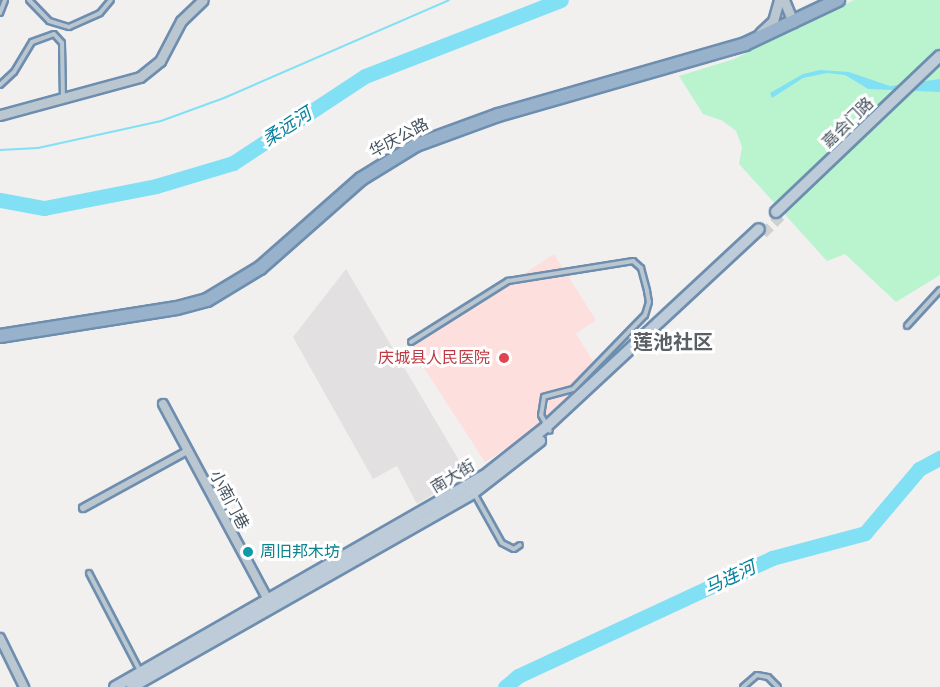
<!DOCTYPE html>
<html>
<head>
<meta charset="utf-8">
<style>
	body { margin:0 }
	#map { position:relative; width:940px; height:687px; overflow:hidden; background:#f2efef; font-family:"Roboto Condensed","Noto Sans SC",sans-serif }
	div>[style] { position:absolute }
	.education>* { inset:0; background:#e3e0e1 }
	.medical>* { inset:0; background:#fde0de }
	.green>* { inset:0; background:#b9f4cf }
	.water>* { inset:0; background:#82e0f5 }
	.stream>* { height:2px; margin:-1px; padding:0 1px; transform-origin:1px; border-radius:1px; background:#82e0f5 }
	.river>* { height:15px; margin:-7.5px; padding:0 7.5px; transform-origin:7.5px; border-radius:7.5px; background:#82e0f5 }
	.secondary-tunnel>* { height:10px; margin-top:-5px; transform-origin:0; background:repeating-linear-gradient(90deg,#cfd0d2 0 10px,transparent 0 15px) }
	.roads { filter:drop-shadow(2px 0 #6d8eaf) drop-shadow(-2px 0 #6d8eaf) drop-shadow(0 2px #6d8eaf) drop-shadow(0 -2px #6d8eaf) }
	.service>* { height:4px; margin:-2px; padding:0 2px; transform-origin:2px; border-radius:2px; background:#bbc7d0 }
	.pedestrian>* { height:6px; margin:-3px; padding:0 3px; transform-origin:3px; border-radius:3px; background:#bbc7d0 }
	.minor>* { height:8px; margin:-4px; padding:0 4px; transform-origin:4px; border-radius:4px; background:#bbc7d0 }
	.tertiary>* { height:9px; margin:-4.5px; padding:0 4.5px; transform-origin:4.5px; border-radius:4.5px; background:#bbc7d0 }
	.secondary>* { height:10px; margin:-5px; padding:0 5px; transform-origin:5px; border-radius:5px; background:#becbd8 }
	.trunk>* { height:12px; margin:-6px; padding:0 6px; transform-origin:6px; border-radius:6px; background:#97b2ca }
	.dots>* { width:16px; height:16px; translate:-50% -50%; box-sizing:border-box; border:3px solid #fff; border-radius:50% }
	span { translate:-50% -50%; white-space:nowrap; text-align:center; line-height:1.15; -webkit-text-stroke:6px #fff; paint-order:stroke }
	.street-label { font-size:16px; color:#45535f }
	.health-label { font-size:16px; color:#be3a42 }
	.right { translate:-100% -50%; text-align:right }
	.culture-label { font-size:16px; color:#0d838f }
	.left { translate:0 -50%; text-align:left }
	.water-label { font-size:18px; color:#03819e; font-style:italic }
	.quarter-label { font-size:20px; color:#5b6065; font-weight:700 }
</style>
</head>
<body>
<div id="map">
	<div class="education">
		<i style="clip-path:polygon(346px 269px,467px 474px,417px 504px,397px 466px,373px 479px,293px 337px)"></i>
	</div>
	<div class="medical">
		<i style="clip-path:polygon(554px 254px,596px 320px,576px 334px,598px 369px,532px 432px,485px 462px,411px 348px)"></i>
	</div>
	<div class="green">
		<i style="clip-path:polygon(854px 0,940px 0,940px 275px,896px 302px,845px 254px,827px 261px,739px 164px,742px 147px,736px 131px,723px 121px,703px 114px,679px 76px,734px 59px)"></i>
	</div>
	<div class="water">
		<i style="clip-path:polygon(820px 70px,849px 72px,890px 86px,940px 79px,940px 92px,868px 89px,845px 75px,827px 73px,803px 78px,772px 98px,770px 93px,803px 74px)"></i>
	</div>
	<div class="stream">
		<i style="left:0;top:150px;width:38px;rotate:-3deg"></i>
		<i style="left:38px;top:148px;width:126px;rotate:-12.4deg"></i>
		<i style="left:161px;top:121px;width:67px;rotate:-20.1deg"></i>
		<i style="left:224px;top:98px;width:245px;rotate:-23.5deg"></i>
	</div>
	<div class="river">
		<i style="left:0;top:200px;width:45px;rotate:10.3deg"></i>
		<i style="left:44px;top:208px;width:114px;rotate:-11.1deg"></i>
		<i style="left:156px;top:186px;width:80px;rotate:-16.6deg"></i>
		<i style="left:233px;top:163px;width:158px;rotate:-33.4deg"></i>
		<i style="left:365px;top:76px;width:210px;rotate:-21.2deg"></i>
		<i style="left:505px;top:687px;width:17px;rotate:-40deg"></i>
		<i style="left:518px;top:676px;width:280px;rotate:-24.9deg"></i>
		<i style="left:772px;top:558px;width:96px;rotate:-15deg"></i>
		<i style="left:865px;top:533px;width:84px;rotate:-49.8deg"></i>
		<i style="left:919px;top:469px;width:24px;rotate:-28deg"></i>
	</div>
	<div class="secondary-tunnel">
		<i style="left:763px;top:234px;width:25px;rotate:-45deg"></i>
	</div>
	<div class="roads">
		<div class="service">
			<i style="left:29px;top:0;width:29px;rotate:46deg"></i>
			<i style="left:49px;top:21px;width:21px;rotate:17deg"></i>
			<i style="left:69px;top:27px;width:34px;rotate:-24deg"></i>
			<i style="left:100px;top:13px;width:17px;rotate:-50deg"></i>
			<i style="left:0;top:13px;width:14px;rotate:-69deg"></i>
			<i style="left:0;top:85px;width:19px;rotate:-43deg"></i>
			<i style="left:14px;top:72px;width:35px;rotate:-59deg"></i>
			<i style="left:32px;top:42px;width:23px;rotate:-20deg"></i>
			<i style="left:54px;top:34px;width:12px;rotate:48deg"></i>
			<i style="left:62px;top:43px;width:55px;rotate:89deg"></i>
			<i style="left:907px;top:326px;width:49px;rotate:-47.5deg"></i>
			<i style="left:411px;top:342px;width:115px;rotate:-32.2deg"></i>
			<i style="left:508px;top:281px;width:127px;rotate:-9.1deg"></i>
			<i style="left:633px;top:261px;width:11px;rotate:41deg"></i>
			<i style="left:641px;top:268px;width:24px;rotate:75deg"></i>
			<i style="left:647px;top:291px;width:11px;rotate:80deg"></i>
			<i style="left:649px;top:302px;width:14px;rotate:107deg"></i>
			<i style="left:645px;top:315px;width:103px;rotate:134.2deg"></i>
			<i style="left:573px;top:389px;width:30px;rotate:165deg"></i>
			<i style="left:544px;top:397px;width:18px;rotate:99deg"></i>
			<i style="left:541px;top:415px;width:18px;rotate:61deg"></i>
			<i style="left:474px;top:493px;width:57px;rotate:60.8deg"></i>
			<i style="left:502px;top:543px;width:13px;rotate:27deg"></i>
			<i style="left:514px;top:549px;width:7px;rotate:-34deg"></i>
			<i style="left:89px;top:573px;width:110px;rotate:62.5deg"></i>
			<i style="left:743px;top:687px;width:18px;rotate:-41deg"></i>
			<i style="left:757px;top:675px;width:11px;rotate:10deg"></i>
			<i style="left:768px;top:677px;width:14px;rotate:45deg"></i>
		</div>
		<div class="pedestrian">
			<i style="left:83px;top:508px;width:119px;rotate:-28.7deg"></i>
		</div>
		<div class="minor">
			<i style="left:163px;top:404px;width:225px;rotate:61.8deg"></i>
			<i style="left:0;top:638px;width:55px;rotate:63.9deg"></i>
		</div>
		<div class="tertiary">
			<i style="left:784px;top:0;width:24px;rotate:68deg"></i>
			<i style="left:760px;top:33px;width:18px;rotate:-43deg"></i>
			<i style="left:773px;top:21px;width:22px;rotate:-74deg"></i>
			<i style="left:0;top:115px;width:145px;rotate:-15.2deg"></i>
			<i style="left:140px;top:77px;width:26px;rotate:-39deg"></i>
			<i style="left:160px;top:61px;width:45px;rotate:-62.3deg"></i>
			<i style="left:181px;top:21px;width:30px;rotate:-44deg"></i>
		</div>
		<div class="secondary">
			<i style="left:776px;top:212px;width:226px;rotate:-43.6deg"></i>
			<i style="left:115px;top:687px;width:430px;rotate:-29.8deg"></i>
			<i style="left:488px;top:473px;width:75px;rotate:-38.5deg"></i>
			<i style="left:547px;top:426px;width:289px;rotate:-42.9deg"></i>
			<i style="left:132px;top:687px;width:392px;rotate:-29.6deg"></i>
			<i style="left:473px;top:493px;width:85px;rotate:-37.8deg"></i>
		</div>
		<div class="trunk">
			<i style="left:0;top:336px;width:179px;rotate:-9deg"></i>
			<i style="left:177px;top:308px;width:31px;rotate:-15deg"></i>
			<i style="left:207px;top:300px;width:62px;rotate:-31.1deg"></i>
			<i style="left:260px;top:268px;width:135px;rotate:-41.4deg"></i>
			<i style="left:361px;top:179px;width:65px;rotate:-31.7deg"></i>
			<i style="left:416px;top:145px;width:87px;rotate:-20.1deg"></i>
			<i style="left:498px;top:115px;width:257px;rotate:-16deg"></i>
			<i style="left:745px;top:44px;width:103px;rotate:-25.3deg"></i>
		</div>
	</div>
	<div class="dots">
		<i style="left:504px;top:358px;background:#e0444e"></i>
		<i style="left:248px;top:552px;background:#0f9aa8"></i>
	</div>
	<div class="street-label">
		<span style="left:848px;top:123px;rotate:-44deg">嘉会门路</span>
		<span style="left:399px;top:138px;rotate:-28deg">华庆公路</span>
		<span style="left:453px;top:477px;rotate:-31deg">南大街</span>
		<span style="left:229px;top:500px;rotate:62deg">小南门巷</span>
	</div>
	<div class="health-label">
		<span class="right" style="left:490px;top:358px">庆城县人民医院</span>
	</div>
	<div class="culture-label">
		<span class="left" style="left:260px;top:552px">周旧邦木坊</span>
	</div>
	<div class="water-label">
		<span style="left:287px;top:127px;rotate:-33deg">柔远河</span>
		<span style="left:730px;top:578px;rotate:-25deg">马连河</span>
	</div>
	<div class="quarter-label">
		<span style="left:673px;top:342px">莲池社区</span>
	</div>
</div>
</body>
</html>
